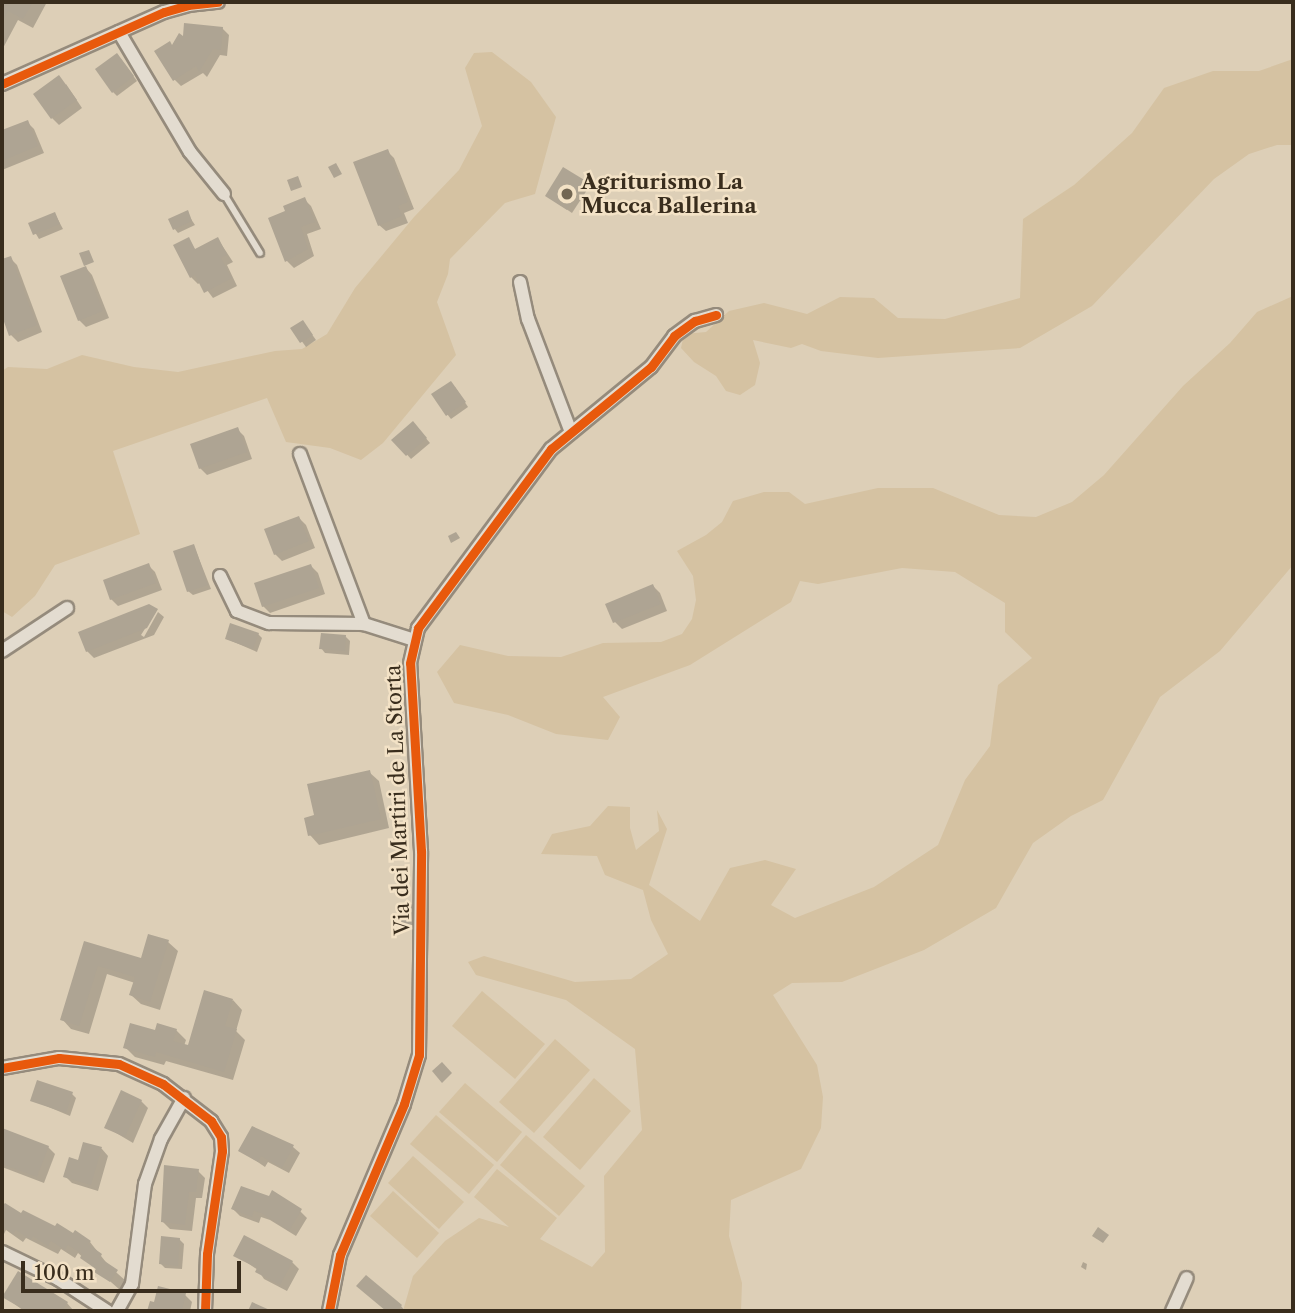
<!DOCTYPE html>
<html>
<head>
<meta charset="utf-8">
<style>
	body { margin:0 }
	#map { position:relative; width:1295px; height:1313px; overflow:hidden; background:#ddcfb7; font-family:"Libre Caslon Text",serif }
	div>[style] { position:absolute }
	.green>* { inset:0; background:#d5c2a2 }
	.shadow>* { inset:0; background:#0003 }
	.building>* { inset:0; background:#aea493 }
	.roads { filter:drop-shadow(2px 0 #958b7c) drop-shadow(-2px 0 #958b7c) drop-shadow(0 2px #958b7c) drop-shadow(0 -2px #958b7c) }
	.service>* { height:6px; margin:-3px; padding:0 3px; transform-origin:3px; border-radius:3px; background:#e3dcd0 }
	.minor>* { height:12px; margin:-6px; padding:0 6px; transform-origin:6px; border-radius:6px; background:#e3dcd0 }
	.cycleway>* { height:9px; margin:-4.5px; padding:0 4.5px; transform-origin:4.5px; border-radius:4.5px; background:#e8590c }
	.dots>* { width:19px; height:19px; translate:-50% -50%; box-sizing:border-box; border:4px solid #f3e2c6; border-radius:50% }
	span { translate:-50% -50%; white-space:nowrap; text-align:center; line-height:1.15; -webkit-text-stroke:5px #f3e2c6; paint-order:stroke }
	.poi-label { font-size:21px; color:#392d1d; font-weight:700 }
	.left { translate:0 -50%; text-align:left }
	.street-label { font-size:21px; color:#392d1d }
	.frame { position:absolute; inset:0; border:4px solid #392d1d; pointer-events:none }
	.scale { position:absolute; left:21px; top:1261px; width:220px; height:32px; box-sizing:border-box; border:4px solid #392d1d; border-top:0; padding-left:9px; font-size:21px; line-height:24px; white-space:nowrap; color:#392d1d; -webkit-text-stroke:5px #f3e2c6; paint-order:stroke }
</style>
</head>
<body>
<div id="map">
	<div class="green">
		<i style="clip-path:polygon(492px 52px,531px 82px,556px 117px,535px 194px,505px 203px,450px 259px,448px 274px,437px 302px,456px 355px,383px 443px,361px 460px,330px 448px,286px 442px,267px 398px,113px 451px,140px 534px,55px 565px,35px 596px,12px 617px,2px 611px,2px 371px,8px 367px,47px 369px,82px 355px,134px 367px,178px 372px,275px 351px,302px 349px,327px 334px,355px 288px,414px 217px,459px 170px,482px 126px,465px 68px,474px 53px)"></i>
		<i style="clip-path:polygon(1293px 59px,1293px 145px,1277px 145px,1249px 154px,1214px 179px,1092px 306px,1020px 348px,878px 358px,821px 351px,802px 344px,791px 348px,753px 340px,760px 363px,755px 385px,740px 395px,726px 391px,716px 376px,694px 362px,681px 348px,684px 334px,706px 332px,729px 311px,764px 303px,807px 314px,840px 297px,874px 298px,898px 318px,945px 319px,1020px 298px,1023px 219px,1074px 185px,1132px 133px,1164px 88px,1213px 71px,1259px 71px)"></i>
		<i style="clip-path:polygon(1293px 296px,1293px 565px,1220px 651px,1160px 697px,1103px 800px,1071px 816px,1033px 843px,996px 908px,924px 950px,842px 982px,792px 983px,773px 995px,817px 1065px,823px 1097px,821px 1128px,801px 1169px,731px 1200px,729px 1236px,742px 1283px,741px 1311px,403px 1311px,413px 1276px,445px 1241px,479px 1218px,509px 1227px,474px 1197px,497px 1169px,557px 1218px,540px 1239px,592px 1267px,605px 1252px,604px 1176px,642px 1130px,635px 1049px,566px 1000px,476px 975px,468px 962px,484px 956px,575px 982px,631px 979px,668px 954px,651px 920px,643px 890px,605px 875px,597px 856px,541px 854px,552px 834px,590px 826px,608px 806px,630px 807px,630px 828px,636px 850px,659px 831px,657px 810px,667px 829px,649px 885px,700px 921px,730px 868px,765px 860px,796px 869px,771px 905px,795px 918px,874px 887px,938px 845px,965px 780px,990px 746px,998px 685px,1032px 658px,1005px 632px,1005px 603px,955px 572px,902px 568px,818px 584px,800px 581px,791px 602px,690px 665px,603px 697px,620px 717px,608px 740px,556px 734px,508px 715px,454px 703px,437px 672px,460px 645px,508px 656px,561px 657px,603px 643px,661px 642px,682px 634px,692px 619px,696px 600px,693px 576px,677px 551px,706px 535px,722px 522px,733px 501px,764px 492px,789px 492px,805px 504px,878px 488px,933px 488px,999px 515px,1036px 517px,1072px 502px,1104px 475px,1183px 386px,1230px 343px,1257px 312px)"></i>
		<i style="clip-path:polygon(482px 991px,545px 1044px,515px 1079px,452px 1026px)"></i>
		<i style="clip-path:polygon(555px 1039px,590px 1070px,534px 1133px,499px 1102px)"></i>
		<i style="clip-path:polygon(594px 1078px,631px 1111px,580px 1170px,543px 1137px)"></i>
		<i style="clip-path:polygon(465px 1083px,522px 1132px,497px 1162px,439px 1112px)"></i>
		<i style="clip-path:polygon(436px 1115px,494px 1165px,469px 1194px,410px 1144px)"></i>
		<i style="clip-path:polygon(526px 1135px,585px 1186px,559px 1216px,500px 1165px)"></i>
		<i style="clip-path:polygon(413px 1156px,464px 1202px,439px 1229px,388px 1183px)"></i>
		<i style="clip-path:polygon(393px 1191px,439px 1233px,417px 1258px,370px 1216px)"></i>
	</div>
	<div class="shadow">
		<i style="clip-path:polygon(2px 2px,47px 2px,33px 28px,18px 20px,2px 50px)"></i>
		<i style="clip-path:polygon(222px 28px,229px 35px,227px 56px,220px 55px,207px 77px,203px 73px,181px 86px,174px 79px,173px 47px,184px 39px)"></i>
		<i style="clip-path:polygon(121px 59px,137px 81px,117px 96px,113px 92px)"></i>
		<i style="clip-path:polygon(66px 84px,82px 108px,59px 125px,52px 118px)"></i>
		<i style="clip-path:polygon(27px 122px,34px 129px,44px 153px,2px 170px,2px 132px)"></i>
		<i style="clip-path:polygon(387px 151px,394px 158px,414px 209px,404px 213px,408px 223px,386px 231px,379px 225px)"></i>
		<i style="clip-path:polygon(585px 182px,589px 187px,572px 213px,547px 196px)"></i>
		<i style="clip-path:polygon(304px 199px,311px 206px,321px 229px,307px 234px,314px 256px,294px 268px,287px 261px,270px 219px,287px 212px)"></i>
		<i style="clip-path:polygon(187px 213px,195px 225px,178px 233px,174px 228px)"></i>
		<i style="clip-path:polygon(55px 214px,63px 229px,39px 239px,30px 224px)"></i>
		<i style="clip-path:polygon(188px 239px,196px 251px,218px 239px,233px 262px,227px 265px,237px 286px,213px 298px,201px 282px,198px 284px,191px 277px)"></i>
		<i style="clip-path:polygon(10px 258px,17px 265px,42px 332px,18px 342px,11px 335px,2px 311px,2px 261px)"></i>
		<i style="clip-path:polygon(86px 268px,92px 275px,109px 318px,86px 327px,79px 320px)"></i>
		<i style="clip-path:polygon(303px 322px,316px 340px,306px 347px,293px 329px)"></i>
		<i style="clip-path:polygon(455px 387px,468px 407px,451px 419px,447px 414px)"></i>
		<i style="clip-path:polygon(413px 423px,430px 443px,411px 459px,394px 440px)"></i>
		<i style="clip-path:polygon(237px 429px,244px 436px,252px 459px,207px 475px,200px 468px)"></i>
		<i style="clip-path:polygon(299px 518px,306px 525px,315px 548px,282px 561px,275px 554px)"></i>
		<i style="clip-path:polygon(194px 546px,211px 589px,193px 595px,188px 591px)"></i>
		<i style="clip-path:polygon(148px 565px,155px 572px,162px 590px,118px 606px,111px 599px)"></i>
		<i style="clip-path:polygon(311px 566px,318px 573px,325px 594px,270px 613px,263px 606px)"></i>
		<i style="clip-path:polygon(653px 586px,660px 593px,667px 611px,622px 629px,615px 622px,608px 605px)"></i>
		<i style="clip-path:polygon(149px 606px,157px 610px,141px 635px,144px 637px,158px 612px,164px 617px,154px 635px,94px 658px,87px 651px)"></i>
		<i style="clip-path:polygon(258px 634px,262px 638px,257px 652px,227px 639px)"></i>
		<i style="clip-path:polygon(346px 637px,350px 641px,349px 655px,325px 653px,321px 648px)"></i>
		<i style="clip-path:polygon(369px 772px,379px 781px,389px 828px,319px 845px,310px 835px,316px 817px)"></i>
		<i style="clip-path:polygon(416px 907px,417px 930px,403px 927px,398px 923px)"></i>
		<i style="clip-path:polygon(149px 936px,168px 942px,178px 951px,160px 1010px,141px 1004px,131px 995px,135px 983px,107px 974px,89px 1034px,71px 1029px,62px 1019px,85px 943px,142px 960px)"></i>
		<i style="clip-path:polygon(233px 1000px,242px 1010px,236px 1031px,245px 1040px,233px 1080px,166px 1061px,164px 1065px,135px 1057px,125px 1047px,176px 1030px,186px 1040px,184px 1046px,190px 1047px)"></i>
		<i style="clip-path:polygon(72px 1094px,76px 1098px,70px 1116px,32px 1100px)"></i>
		<i style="clip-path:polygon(141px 1101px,148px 1108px,133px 1143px,106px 1127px)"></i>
		<i style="clip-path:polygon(2px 1130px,48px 1147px,55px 1154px,44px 1183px,2px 1167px)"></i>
		<i style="clip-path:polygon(84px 1144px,102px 1149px,108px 1156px,98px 1191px,72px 1183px,65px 1176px,79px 1162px)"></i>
		<i style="clip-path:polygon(293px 1147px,300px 1153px,289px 1173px,268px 1162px,265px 1167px,240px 1150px)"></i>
		<i style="clip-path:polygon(198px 1171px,205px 1178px,202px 1198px,196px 1198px,192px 1231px,170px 1229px,163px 1222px)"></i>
		<i style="clip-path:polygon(2px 1208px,90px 1242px,109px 1266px,126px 1281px,120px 1290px,78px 1253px,75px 1258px,61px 1249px,58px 1254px,26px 1238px,23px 1242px,6px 1230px,4px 1234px)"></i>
		<i style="clip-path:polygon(233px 1209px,300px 1211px,307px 1218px,296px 1236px,270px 1220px,261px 1217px,259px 1223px,240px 1216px)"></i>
		<i style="clip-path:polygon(179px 1239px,184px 1244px,182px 1269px,165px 1268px,161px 1264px)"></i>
		<i style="clip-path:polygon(236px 1255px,292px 1262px,299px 1269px,287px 1291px,264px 1279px,258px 1270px)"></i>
		<i style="clip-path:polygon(1083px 1262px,1087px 1264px,1086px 1270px,1081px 1267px)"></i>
		<i style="clip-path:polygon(366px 1277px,401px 1306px,405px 1311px,388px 1311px,363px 1291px)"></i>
		<i style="clip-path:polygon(185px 1295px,192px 1302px,190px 1311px,149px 1311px,151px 1303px)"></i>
		<i style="clip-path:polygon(4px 1296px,67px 1303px,73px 1310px,24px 1311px)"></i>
	</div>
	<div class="building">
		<i style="clip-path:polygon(2px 2px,33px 2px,23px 19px,8px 11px,2px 23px)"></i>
		<i style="clip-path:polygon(184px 23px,223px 27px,221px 50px,213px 49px,199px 72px,196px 66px,173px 81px,154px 51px,170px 41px,172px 45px,179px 33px,183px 36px)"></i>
		<i style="clip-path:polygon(117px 53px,134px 76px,112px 93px,95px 69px)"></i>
		<i style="clip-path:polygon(59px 75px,77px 100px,51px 119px,33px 94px)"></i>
		<i style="clip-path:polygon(28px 120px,38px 146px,2px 161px,2px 130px)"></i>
		<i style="clip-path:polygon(388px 149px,408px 202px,398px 206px,402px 216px,378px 226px,353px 162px)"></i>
		<i style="clip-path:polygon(336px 163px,342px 174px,334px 178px,328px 167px)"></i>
		<i style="clip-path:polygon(563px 167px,586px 181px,567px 210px,545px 196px)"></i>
		<i style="clip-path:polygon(298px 176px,302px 187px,291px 191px,287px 180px)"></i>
		<i style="clip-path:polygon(305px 197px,315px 222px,301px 227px,308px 249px,285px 262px,268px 218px,285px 211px,283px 206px)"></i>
		<i style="clip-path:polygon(188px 210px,192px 221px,173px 230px,168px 219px)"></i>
		<i style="clip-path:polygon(55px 212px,60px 224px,33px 235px,28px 223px)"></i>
		<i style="clip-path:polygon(189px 237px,195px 249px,218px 237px,227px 255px,221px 258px,232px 278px,204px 293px,195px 275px,190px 278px,173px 245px)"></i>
		<i style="clip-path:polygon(89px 250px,94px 262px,84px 266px,79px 253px)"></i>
		<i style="clip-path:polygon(11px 256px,37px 325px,9px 336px,2px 316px,2px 259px)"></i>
		<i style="clip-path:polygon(86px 266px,103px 311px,78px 321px,60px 276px)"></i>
		<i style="clip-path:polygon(303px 320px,313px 335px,300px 343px,290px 328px)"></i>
		<i style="clip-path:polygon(451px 381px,466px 402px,446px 416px,431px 394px)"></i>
		<i style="clip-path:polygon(413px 421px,427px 438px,406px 456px,391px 440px)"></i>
		<i style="clip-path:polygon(238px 427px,247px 452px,199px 469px,190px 444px)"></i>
		<i style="clip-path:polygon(299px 516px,309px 541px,274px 555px,264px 529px)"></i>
		<i style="clip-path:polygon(456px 532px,460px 538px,451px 543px,448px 536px)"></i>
		<i style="clip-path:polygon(194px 544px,208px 585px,187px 592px,173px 551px)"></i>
		<i style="clip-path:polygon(149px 563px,156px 583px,110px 600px,103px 580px)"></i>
		<i style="clip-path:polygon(311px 564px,319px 588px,262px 607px,254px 583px)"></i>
		<i style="clip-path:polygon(653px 584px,661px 604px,613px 623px,605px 604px)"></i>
		<i style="clip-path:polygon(149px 604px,158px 609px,147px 628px,86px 652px,78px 632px)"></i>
		<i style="clip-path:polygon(230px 623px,259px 633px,253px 649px,225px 639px)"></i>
		<i style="clip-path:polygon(321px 633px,346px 635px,345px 651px,319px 649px)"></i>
		<i style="clip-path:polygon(370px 770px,381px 819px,308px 836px,304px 818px,314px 815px,307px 784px)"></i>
		<i style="clip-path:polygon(400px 903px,417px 905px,413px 926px,396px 924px)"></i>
		<i style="clip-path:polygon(148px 934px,169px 940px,150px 1002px,129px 995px,135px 977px,98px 966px,79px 1026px,60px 1020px,84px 941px,141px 958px)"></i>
		<i style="clip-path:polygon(204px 990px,233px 999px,225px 1026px,237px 1029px,224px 1072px,156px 1052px,155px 1057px,123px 1048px,130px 1023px,155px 1030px,157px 1023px,177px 1029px,173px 1041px,188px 1045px)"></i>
		<i style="clip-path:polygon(442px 1062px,452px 1073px,442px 1083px,432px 1071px)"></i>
		<i style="clip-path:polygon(37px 1080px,73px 1092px,66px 1113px,30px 1101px)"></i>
		<i style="clip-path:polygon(121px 1090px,142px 1100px,125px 1137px,104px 1128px)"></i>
		<i style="clip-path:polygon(252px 1126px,294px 1145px,282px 1168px,261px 1156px,258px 1162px,238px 1151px)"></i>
		<i style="clip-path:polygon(2px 1128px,49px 1146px,37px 1177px,2px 1164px)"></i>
		<i style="clip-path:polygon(83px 1142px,102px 1147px,91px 1185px,63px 1177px,69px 1157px,78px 1160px)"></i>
		<i style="clip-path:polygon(164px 1165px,199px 1169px,196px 1192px,189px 1192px,185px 1225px,161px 1222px)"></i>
		<i style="clip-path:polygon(241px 1186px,269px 1196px,272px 1190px,302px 1209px,289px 1231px,261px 1213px,254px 1211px,252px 1217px,231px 1209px)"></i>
		<i style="clip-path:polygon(5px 1203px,21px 1213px,23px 1210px,55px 1226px,57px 1223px,73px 1233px,75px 1230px,91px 1241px,88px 1244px,102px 1254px,100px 1258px,118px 1270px,110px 1282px,94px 1272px,96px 1269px,80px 1258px,82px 1254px,68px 1245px,65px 1250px,51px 1241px,48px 1246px,33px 1236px,31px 1240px,16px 1230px,13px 1234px,2px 1226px,2px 1206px)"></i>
		<i style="clip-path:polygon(1098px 1227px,1109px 1235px,1103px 1243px,1092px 1236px)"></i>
		<i style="clip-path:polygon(244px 1235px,293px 1261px,280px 1285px,255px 1272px,257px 1268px,233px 1256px)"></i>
		<i style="clip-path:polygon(161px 1236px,180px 1238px,178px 1266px,159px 1264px)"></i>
		<i style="clip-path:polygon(18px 1271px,68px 1302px,62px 1311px,26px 1311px,2px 1297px)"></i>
		<i style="clip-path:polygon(366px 1275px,402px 1305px,397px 1311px,386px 1311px,356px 1286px)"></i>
		<i style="clip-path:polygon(158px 1286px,186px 1293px,182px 1310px,147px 1311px,150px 1301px,154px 1302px)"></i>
		<i style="clip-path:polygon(252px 1302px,272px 1311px,248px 1311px)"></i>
	</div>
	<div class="roads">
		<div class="service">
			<i style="left:224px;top:194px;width:69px;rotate:58.6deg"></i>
		</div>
		<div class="minor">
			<i style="left:119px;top:32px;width:139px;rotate:59.4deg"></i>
			<i style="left:190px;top:152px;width:54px;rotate:51deg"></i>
			<i style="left:2px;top:84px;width:177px;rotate:-24deg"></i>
			<i style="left:164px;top:12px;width:25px;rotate:-16deg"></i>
			<i style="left:188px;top:5px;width:30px;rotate:-6deg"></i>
			<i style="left:520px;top:282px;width:38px;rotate:78deg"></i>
			<i style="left:528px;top:319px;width:121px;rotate:69.2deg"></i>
			<i style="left:300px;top:454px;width:182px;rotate:69.4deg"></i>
			<i style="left:220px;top:576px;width:39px;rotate:64deg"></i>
			<i style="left:237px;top:611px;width:34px;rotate:21deg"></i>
			<i style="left:269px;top:623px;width:95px;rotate:0.6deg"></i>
			<i style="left:364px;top:624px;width:52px;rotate:17.7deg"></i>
			<i style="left:2px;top:651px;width:78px;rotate:-33.5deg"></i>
			<i style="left:2px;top:1068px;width:58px;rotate:-10deg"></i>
			<i style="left:59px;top:1058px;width:60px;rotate:5.7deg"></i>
			<i style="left:119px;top:1064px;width:48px;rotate:24.4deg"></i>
			<i style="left:163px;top:1084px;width:61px;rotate:37.6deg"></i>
			<i style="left:211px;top:1121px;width:19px;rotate:58deg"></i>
			<i style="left:221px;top:1137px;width:14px;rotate:86deg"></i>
			<i style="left:222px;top:1151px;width:104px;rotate:98.3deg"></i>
			<i style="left:207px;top:1254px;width:57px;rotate:92deg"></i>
			<i style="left:2px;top:1252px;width:62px;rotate:25.7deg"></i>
			<i style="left:58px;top:1279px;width:59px;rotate:33.1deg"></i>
			<i style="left:117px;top:1311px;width:31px;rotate:-61deg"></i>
			<i style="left:132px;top:1284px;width:101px;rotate:-82.6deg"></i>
			<i style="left:145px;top:1184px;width:48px;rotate:-70.4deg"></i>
			<i style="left:161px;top:1139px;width:47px;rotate:-60.7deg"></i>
			<i style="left:329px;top:1311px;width:57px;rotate:-78.9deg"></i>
			<i style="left:340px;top:1255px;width:164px;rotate:-67deg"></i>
			<i style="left:404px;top:1104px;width:51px;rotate:-73deg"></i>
			<i style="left:419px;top:1055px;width:204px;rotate:-89.4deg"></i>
			<i style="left:421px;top:851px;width:188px;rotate:-93.3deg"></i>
			<i style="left:410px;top:663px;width:36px;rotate:-77deg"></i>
			<i style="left:418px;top:628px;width:223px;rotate:-53.4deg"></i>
			<i style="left:551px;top:449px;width:129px;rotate:-39.4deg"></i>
			<i style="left:651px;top:367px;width:39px;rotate:-53deg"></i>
			<i style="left:674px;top:336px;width:26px;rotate:-36deg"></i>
			<i style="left:695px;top:321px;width:22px;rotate:-16deg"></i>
			<i style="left:1172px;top:1311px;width:36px;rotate:-66deg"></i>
		</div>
	</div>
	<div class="cycleway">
		<i style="left:2px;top:84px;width:177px;rotate:-24deg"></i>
		<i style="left:164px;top:12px;width:25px;rotate:-16deg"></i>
		<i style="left:188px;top:5px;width:30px;rotate:-6deg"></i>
		<i style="left:2px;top:1068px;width:58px;rotate:-10deg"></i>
		<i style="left:59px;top:1058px;width:60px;rotate:5.7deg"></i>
		<i style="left:119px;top:1064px;width:48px;rotate:24.4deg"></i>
		<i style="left:163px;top:1084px;width:61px;rotate:37.6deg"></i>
		<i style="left:211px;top:1121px;width:19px;rotate:58deg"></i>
		<i style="left:221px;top:1137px;width:14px;rotate:86deg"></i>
		<i style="left:222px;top:1151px;width:104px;rotate:98.3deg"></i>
		<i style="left:207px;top:1254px;width:57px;rotate:92deg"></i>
		<i style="left:329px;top:1311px;width:57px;rotate:-78.9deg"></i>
		<i style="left:340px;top:1255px;width:164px;rotate:-67deg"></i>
		<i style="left:404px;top:1104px;width:51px;rotate:-73deg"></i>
		<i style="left:419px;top:1055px;width:204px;rotate:-89.4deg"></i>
		<i style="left:421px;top:851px;width:188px;rotate:-93.3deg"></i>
		<i style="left:410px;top:663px;width:36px;rotate:-77deg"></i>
		<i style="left:418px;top:628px;width:223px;rotate:-53.4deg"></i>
		<i style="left:551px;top:449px;width:129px;rotate:-39.4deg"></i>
		<i style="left:651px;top:367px;width:39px;rotate:-53deg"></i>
		<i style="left:674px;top:336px;width:26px;rotate:-36deg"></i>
		<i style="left:695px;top:321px;width:22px;rotate:-16deg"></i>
	</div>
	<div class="dots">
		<i style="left:567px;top:194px;background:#726653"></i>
	</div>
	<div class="poi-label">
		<span class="left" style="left:581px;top:194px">Agriturismo La<br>Mucca Ballerina</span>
	</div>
	<div class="street-label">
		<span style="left:398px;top:800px;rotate:-92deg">Via dei Martiri de La Storta</span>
	</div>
	<div class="frame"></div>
	<div class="scale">100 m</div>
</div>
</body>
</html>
